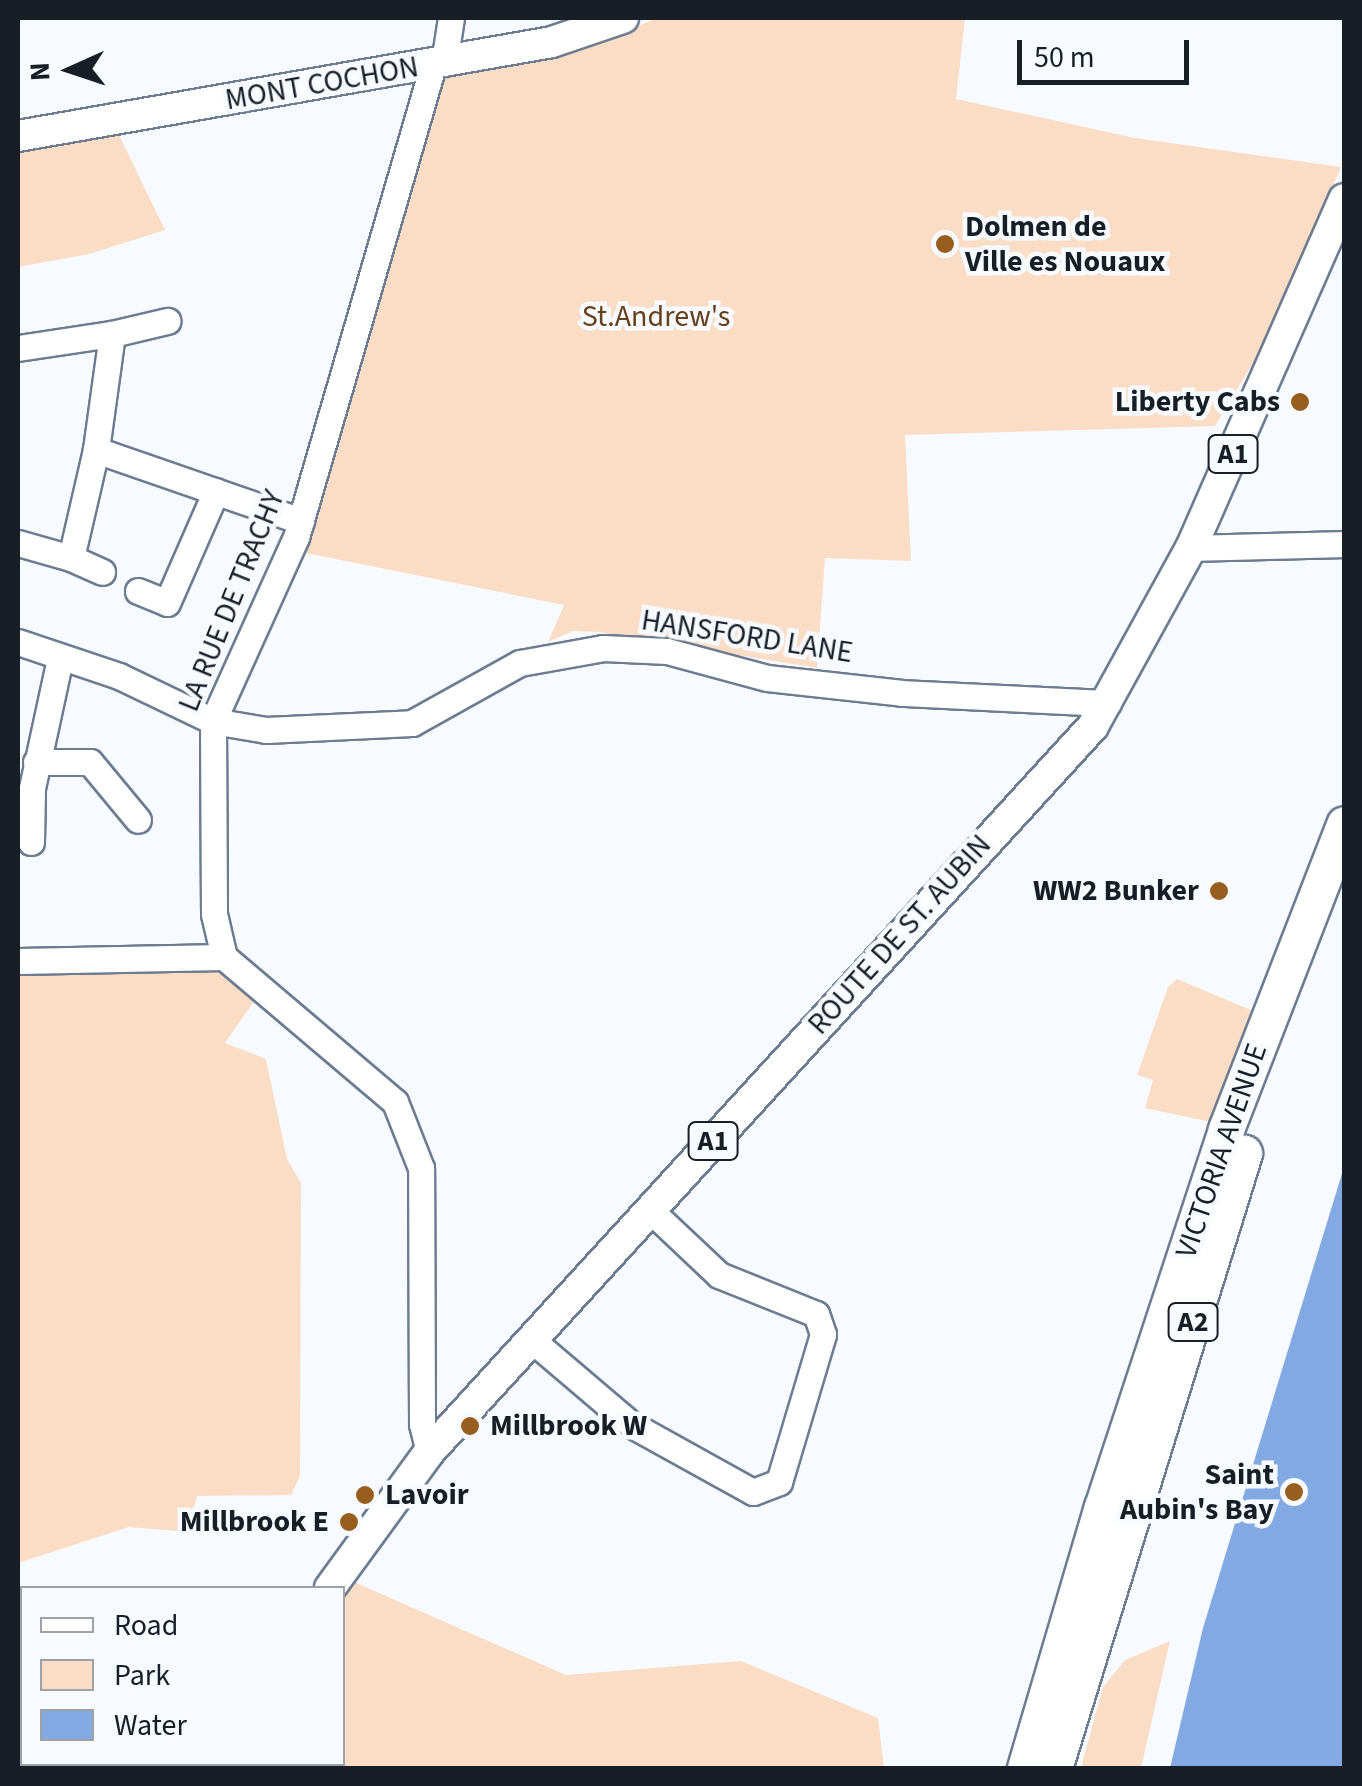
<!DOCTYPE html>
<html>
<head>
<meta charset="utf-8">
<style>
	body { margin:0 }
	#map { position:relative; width:1362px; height:1786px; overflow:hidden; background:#f7faff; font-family:"Source Sans 3",sans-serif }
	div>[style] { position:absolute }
	.green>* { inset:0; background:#faddc4 }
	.water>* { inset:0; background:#82a9e1 }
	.roads { filter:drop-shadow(2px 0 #6d7c90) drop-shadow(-2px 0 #6d7c90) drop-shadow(0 2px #6d7c90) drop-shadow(0 -2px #6d7c90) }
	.minor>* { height:25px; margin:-12.5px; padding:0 12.5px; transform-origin:12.5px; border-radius:12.5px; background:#fff }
	.major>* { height:30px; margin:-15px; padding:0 15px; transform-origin:15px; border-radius:15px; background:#fff }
	.highway>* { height:35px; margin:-17.5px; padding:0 17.5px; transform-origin:17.5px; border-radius:17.5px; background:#fff }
	.dots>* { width:28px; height:28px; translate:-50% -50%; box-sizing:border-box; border:5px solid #f7faff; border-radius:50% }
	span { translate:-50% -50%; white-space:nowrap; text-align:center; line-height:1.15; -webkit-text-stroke:9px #f7faff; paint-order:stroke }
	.shield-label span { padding:2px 8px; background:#f7faff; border:2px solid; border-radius:8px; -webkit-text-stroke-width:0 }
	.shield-label { font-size:28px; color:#181e26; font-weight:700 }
	.street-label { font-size:30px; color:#181e26 }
	.poi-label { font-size:30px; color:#181e26; font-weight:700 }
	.left { translate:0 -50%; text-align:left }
	.right { translate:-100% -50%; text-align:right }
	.park-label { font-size:30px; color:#65401a }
	.frame { position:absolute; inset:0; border:20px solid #181e26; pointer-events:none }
	.legend { position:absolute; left:20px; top:1586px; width:325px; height:180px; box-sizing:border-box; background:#f7faff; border:2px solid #9ea2a8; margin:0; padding:12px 18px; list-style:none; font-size:30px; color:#181e26 }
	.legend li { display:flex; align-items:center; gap:20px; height:50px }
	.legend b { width:50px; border:2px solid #9ea2a8 }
	.north { position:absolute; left:20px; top:20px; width:100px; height:100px; -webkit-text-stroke:8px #f7faff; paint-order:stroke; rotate:267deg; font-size:28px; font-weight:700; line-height:40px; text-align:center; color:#181e26 }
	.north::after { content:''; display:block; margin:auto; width:35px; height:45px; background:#181e26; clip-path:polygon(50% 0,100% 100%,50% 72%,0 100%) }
	.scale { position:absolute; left:1017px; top:40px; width:172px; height:45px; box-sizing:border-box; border:5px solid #181e26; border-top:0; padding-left:12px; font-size:30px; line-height:35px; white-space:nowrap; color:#181e26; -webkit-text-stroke:8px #f7faff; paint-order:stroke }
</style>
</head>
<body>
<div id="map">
	<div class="green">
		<i style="clip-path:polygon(657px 18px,965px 18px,956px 99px,1135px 138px,1341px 167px,1256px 358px,1215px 426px,905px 435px,911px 561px,825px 558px,817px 668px,599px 632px,573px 631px,548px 642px,564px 605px,301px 552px,440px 76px,602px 42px)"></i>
		<i style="clip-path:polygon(119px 135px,165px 230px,89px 254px,18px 267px,18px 152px)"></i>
		<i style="clip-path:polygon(218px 966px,257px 997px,225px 1043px,266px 1059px,287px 1159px,301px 1183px,300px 1476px,291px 1495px,197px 1496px,188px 1532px,129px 1527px,18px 1563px,18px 968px)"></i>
		<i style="clip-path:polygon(1177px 979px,1251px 1010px,1211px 1122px,1145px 1108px,1153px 1080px,1137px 1075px,1168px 987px)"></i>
		<i style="clip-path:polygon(354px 1582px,566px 1675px,741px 1661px,878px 1718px,884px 1768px,290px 1768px,342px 1764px,343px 1600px)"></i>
		<i style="clip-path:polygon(1170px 1641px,1141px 1768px,1081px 1768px,1103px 1687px,1125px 1660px)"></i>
	</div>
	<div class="water">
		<i style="clip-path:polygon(1344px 1167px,1344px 1768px,1170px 1768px,1203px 1628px)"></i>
	</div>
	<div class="roads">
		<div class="minor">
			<i style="left:444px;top:63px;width:46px;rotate:-81.2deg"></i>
			<i style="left:112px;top:334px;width:57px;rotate:-13.3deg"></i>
			<i style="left:18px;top:348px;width:95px;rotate:-8.5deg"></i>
			<i style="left:112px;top:334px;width:117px;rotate:97.9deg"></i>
			<i style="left:96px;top:450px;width:217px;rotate:19.1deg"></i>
			<i style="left:18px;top:543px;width:55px;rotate:15.8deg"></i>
			<i style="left:71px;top:558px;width:111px;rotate:-77deg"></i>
			<i style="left:1191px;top:548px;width:153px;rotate:-1.5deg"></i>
			<i style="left:71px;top:558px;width:34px;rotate:24deg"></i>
			<i style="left:138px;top:591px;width:31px;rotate:22deg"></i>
			<i style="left:167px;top:603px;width:122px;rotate:-66.4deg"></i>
			<i style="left:18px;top:642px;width:107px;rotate:18.6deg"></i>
			<i style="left:119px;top:676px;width:104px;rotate:25.6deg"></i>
			<i style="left:213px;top:721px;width:54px;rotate:9.6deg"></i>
			<i style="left:266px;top:730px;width:146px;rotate:-2.7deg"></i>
			<i style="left:412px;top:723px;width:124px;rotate:-29.1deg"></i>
			<i style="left:520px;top:663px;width:84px;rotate:-10.2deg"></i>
			<i style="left:603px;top:648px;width:64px;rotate:2.7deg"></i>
			<i style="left:667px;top:651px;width:104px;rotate:15.1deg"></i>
			<i style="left:767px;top:678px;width:136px;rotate:6.3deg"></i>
			<i style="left:902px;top:693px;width:206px;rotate:2.8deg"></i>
			<i style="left:36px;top:762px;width:54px"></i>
			<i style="left:90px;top:762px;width:75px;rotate:50.4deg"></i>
			<i style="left:31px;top:842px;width:54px;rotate:-88.9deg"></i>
			<i style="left:32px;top:788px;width:132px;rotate:-77.8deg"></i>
			<i style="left:18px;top:961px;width:206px;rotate:-1.1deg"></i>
			<i style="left:532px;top:1340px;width:131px;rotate:40.4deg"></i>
			<i style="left:632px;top:1425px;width:138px;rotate:29deg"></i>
			<i style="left:753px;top:1492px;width:28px;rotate:-21deg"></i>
			<i style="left:779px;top:1482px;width:154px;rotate:-73.4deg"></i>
			<i style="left:823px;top:1334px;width:21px;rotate:-109deg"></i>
			<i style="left:816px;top:1314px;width:105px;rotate:-158.1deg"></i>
			<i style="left:719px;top:1275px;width:95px;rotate:-136.7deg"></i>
			<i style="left:429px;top:1452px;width:29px;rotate:-104deg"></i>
			<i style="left:422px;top:1424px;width:256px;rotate:-90.2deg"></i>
			<i style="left:421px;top:1168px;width:71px;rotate:-111.5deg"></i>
			<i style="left:395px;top:1102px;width:224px;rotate:-139.7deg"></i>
			<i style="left:224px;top:957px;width:44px;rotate:-103.1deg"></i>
			<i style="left:214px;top:914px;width:193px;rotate:-90.3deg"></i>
			<i style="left:213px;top:721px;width:202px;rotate:-65.7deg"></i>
			<i style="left:296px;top:537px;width:492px;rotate:-73.8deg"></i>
			<i style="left:18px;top:1671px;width:4px;rotate:14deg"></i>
		</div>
		<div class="major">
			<i style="left:18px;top:136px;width:542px;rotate:-9.98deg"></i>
			<i style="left:552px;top:42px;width:75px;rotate:-18.7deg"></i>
			<i style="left:330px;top:1588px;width:168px;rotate:-53.9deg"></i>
			<i style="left:429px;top:1452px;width:984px;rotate:-47.55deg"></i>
			<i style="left:1093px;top:726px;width:203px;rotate:-61.2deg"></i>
			<i style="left:1191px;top:548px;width:381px;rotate:-66.3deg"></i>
			<i style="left:277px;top:1768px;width:4px;rotate:-90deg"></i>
		</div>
		<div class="highway">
			<i style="left:1025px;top:1768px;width:272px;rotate:-73.6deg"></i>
			<i style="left:1102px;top:1507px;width:398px;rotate:-71.8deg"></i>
			<i style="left:1226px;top:1129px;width:327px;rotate:-68.8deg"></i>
			<i style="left:1054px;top:1768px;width:644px;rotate:-72.83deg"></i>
		</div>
	</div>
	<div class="dots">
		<i style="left:945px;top:244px;background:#985e1d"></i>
		<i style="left:1300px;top:402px;background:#985e1d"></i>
		<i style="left:1219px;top:891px;background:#985e1d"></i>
		<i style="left:470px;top:1426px;background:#985e1d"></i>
		<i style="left:1294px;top:1492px;background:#985e1d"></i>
		<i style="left:365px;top:1495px;background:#985e1d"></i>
		<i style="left:349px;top:1522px;background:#985e1d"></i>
	</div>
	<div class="shield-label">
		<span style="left:1233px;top:454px">A1</span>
		<span style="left:713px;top:1141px">A1</span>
		<span style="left:1193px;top:1322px">A2</span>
	</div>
	<div class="street-label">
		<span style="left:322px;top:84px;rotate:-10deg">MONT COCHON</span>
		<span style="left:232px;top:601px;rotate:-68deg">LA RUE DE TRACHY</span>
		<span style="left:747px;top:637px;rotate:9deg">HANSFORD LANE</span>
		<span style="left:900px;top:935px;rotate:-48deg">ROUTE DE ST. AUBIN</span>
		<span style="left:1222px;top:1151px;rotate:-71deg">VICTORIA AVENUE</span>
	</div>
	<div class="poi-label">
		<span class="left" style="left:965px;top:244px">Dolmen de<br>Ville es Nouaux</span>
		<span class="right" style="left:1280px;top:402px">Liberty Cabs</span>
		<span class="right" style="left:1199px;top:891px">WW2 Bunker</span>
		<span class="left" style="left:490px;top:1426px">Millbrook W</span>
		<span class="right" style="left:1274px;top:1492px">Saint<br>Aubin's Bay</span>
		<span class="left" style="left:385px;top:1495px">Lavoir</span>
		<span class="right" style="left:329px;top:1522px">Millbrook E</span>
	</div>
	<div class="park-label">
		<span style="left:656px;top:317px">St.Andrew's</span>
	</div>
	<div class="frame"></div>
	<ul class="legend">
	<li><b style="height:12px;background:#fff"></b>Road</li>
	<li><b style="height:28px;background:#faddc4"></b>Park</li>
	<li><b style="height:28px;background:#82a9e1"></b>Water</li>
	</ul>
	<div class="north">N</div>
	<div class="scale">50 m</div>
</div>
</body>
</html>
